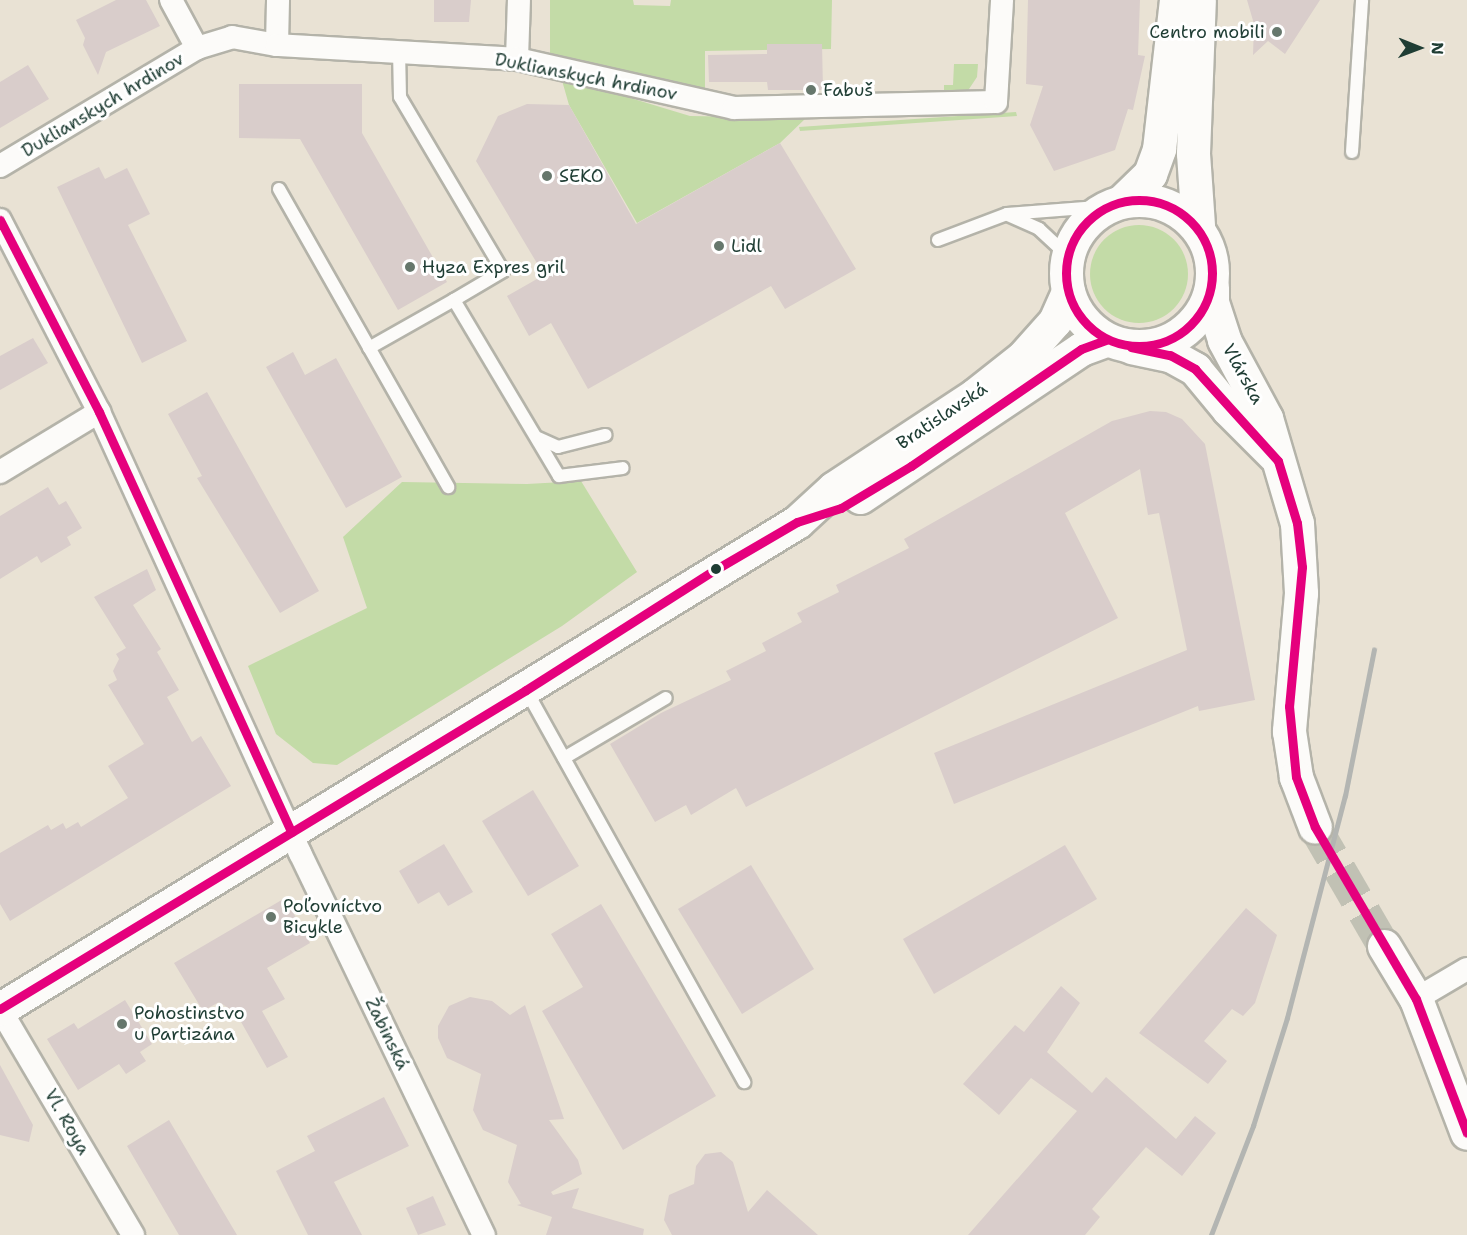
<!DOCTYPE html>
<html>
<head>
<meta charset="utf-8">
<style>
	body { margin:0 }
	#map { position:relative; width:1467px; height:1235px; overflow:hidden; background:#e9e2d4; font-family:"Shantell Sans",sans-serif }
	div>[style] { position:absolute }
	.green>* { inset:0; background:#c3dba7 }
	.round { border-radius:50% }
	.building>* { inset:0; background:#d9cdcb }
	.secondary-tunnel>* { height:33px; margin-top:-16.5px; transform-origin:0; background:repeating-linear-gradient(90deg,#c1c1b4 0 33px,transparent 0 49px) }
	.roads { filter:drop-shadow(2px 0 #b4b3a9) drop-shadow(-2px 0 #b4b3a9) drop-shadow(0 2px #b4b3a9) drop-shadow(0 -2px #b4b3a9) }
	.service>* { height:12px; margin:-6px; padding:0 6px; transform-origin:6px; border-radius:6px; background:#fcfbf9 }
	.minor>* { height:22px; margin:-11px; padding:0 11px; transform-origin:11px; border-radius:11px; background:#fcfbf9 }
	.secondary>* { height:33px; margin:-16.5px; padding:0 16.5px; transform-origin:16.5px; border-radius:16.5px; background:#fcfbf9 }
	.primary>* { height:33px; margin:-16.5px; padding:0 16.5px; transform-origin:16.5px; border-radius:16.5px; background:#fcfbf9 }
	.primary>.ring { margin:-16.5px; padding:0; box-sizing:content-box; background:none; border:33px solid #fcfbf9; border-radius:50% }
	.rail>* { height:4.5px; margin:-2.25px; padding:0 2.25px; transform-origin:2.25px; border-radius:2.25px; background:#b3b5b2 }
	.bus-1>* { height:9px; margin:-4.5px; padding:0 4.5px; transform-origin:4.5px; border-radius:4.5px; background:#e5007d }
	.bus-1>.ring { margin:-4.5px; padding:0; box-sizing:content-box; background:none; border:9px solid #e5007d; border-radius:50% }
	.dots>* { width:16px; height:16px; translate:-50% -50%; box-sizing:border-box; border:3px solid #fff; border-radius:50% }
	span { translate:-50% -50%; white-space:nowrap; text-align:center; line-height:1.15; -webkit-text-stroke:6px #fff; paint-order:stroke }
	.poi-label { font-size:18px; color:#1f3d34 }
	.right { translate:-100% -50%; text-align:right }
	.left { translate:0 -50%; text-align:left }
	.street-label { font-size:18px; color:#1f3d34 }
	.north { position:absolute; left:1389px; top:18px; width:60px; height:60px; -webkit-text-stroke:4px #fff; paint-order:stroke; rotate:91deg; font-size:16px; font-weight:700; line-height:24px; text-align:center; color:#1f3d34 }
	.north::after { content:''; display:block; margin:auto; width:21px; height:27px; background:#1f3d34; clip-path:polygon(50% 0,100% 100%,50% 72%,0 100%) }
</style>
</head>
<body>
<div id="map">
	<div class="green">
		<i style="clip-path:polygon(550px 0,633px 0,634px 5px,670px 6px,671px 0,832px 0,831px 49px,705px 51px,705px 89px,550px 54px)"></i>
		<i style="clip-path:polygon(954px 64px,978px 64px,977px 77px,967px 92px,944px 94px,944px 85px,953px 85px)"></i>
		<i style="clip-path:polygon(561px 77px,690px 116px,806px 118px,780px 143px,637px 223px,569px 105px)"></i>
		<i style="clip-path:polygon(1016px 112px,1017px 116px,800px 131px,799px 127px)"></i>
		<i class="round" style="left:1090px;top:225px;width:98px;height:98px"></i>
		<i style="clip-path:polygon(581px 481px,637px 572px,562px 626px,337px 765px,313px 763px,276px 734px,248px 666px,367px 608px,343px 537px,402px 482px,527px 484px)"></i>
	</div>
	<div class="building">
		<i style="clip-path:polygon(116px 0,146px 0,160px 26px,106px 52px,98px 75px,83px 45px,85px 38px,76px 20px)"></i>
		<i style="clip-path:polygon(434px 0,471px 0,469px 22px,434px 22px)"></i>
		<i style="clip-path:polygon(1028px 0,1140px 0,1138px 55px,1145px 56px,1133px 110px,1128px 109px,1115px 150px,1054px 171px,1030px 125px,1043px 86px,1026px 84px)"></i>
		<i style="clip-path:polygon(1247px 0,1320px 0,1285px 54px,1268px 41px,1253px 55px,1254px 24px)"></i>
		<i style="clip-path:polygon(767px 44px,822px 44px,823px 90px,768px 90px,767px 82px,709px 82px,708px 55px,767px 54px)"></i>
		<i style="clip-path:polygon(28px 65px,49px 99px,0 128px,0 82px)"></i>
		<i style="clip-path:polygon(239px 84px,362px 84px,362px 133px,447px 282px,398px 310px,300px 139px,239px 138px)"></i>
		<i style="clip-path:polygon(527px 104px,569px 105px,636px 224px,780px 143px,856px 269px,785px 309px,771px 286px,588px 389px,551px 323px,529px 336px,507px 296px,544px 275px,476px 161px,498px 116px)"></i>
		<i style="clip-path:polygon(99px 167px,105px 179px,127px 168px,150px 214px,128px 225px,187px 341px,142px 363px,57px 187px)"></i>
		<i style="clip-path:polygon(33px 338px,48px 363px,0 390px,0 356px)"></i>
		<i style="clip-path:polygon(293px 352px,305px 375px,336px 358px,402px 477px,346px 508px,266px 367px)"></i>
		<i style="clip-path:polygon(207px 392px,319px 591px,280px 613px,197px 478px,202px 476px,168px 414px)"></i>
		<i style="clip-path:polygon(1150px 411px,1166px 412px,1182px 419px,1205px 444px,1255px 700px,1199px 711px,1198px 706px,954px 804px,934px 753px,1187px 650px,1159px 513px,1148px 515px,1140px 469px,1065px 513px,1118px 618px,746px 807px,736px 788px,691px 815px,686px 805px,655px 822px,610px 744px,661px 713px,731px 680px,726px 671px,766px 651px,762px 643px,802px 622px,797px 613px,839px 592px,836px 585px,909px 548px,904px 539px,1112px 421px)"></i>
		<i style="clip-path:polygon(48px 487px,59px 505px,66px 501px,82px 528px,67px 537px,71px 545px,41px 563px,37px 556px,0 579px,0 516px)"></i>
		<i style="clip-path:polygon(147px 569px,156px 590px,133px 605px,161px 649px,157px 652px,179px 690px,167px 697px,192px 742px,201px 736px,231px 786px,10px 921px,0 904px,0 853px,48px 825px,51px 830px,63px 823px,66px 829px,78px 822px,81px 827px,128px 798px,108px 766px,144px 744px,108px 685px,117px 680px,113px 671px,119px 659px,116px 654px,126px 648px,94px 597px)"></i>
		<i style="clip-path:polygon(533px 790px,579px 866px,528px 896px,482px 821px)"></i>
		<i style="clip-path:polygon(444px 844px,473px 892px,448px 906px,439px 892px,418px 904px,399px 871px)"></i>
		<i style="clip-path:polygon(1065px 845px,1097px 899px,934px 994px,903px 939px)"></i>
		<i style="clip-path:polygon(751px 865px,814px 969px,742px 1014px,678px 909px)"></i>
		<i style="clip-path:polygon(285px 898px,310px 943px,267px 968px,285px 999px,262px 1011px,288px 1057px,267px 1068px,236px 1013px,219px 1002px,203px 1011px,174px 963px)"></i>
		<i style="clip-path:polygon(601px 904px,716px 1096px,623px 1150px,542px 1011px,583px 987px,551px 934px)"></i>
		<i style="clip-path:polygon(1246px 908px,1277px 935px,1255px 1003px,1243px 1016px,1232px 1009px,1204px 1041px,1227px 1061px,1208px 1084px,1139px 1033px)"></i>
		<i style="clip-path:polygon(1061px 986px,1080px 1003px,1047px 1052px,1092px 1093px,1106px 1077px,1176px 1139px,1195px 1116px,1216px 1133px,1182px 1176px,1146px 1147px,1092px 1209px,1100px 1217px,1085px 1235px,968px 1235px,1077px 1111px,1031px 1078px,999px 1115px,963px 1084px,1015px 1025px,1024px 1032px)"></i>
		<i style="clip-path:polygon(470px 997px,492px 1001px,510px 1015px,525px 1005px,564px 1119px,549px 1120px,578px 1160px,582px 1174px,551px 1192px,553px 1195px,579px 1188px,572px 1208px,644px 1229px,643px 1235px,546px 1235px,552px 1217px,517px 1205px,521px 1204px,508px 1182px,517px 1145px,483px 1130px,473px 1110px,481px 1074px,447px 1058px,438px 1038px,438px 1026px,449px 1006px)"></i>
		<i style="clip-path:polygon(125px 1000px,152px 1044px,140px 1052px,146px 1061px,126px 1074px,119px 1064px,78px 1090px,47px 1039px,74px 1023px,78px 1029px)"></i>
		<i style="clip-path:polygon(0 1065px,33px 1125px,29px 1142px,0 1135px)"></i>
		<i style="clip-path:polygon(384px 1097px,409px 1146px,334px 1182px,362px 1235px,308px 1235px,276px 1171px,315px 1151px,307px 1136px)"></i>
		<i style="clip-path:polygon(169px 1120px,192px 1159px,237px 1235px,179px 1235px,127px 1146px)"></i>
		<i style="clip-path:polygon(721px 1152px,733px 1162px,748px 1212px,767px 1190px,818px 1235px,672px 1235px,664px 1220px,669px 1195px,694px 1184px,696px 1166px,705px 1154px)"></i>
		<i style="clip-path:polygon(433px 1196px,446px 1225px,418px 1235px,406px 1208px)"></i>
	</div>
	<div class="secondary-tunnel">
		<i style="left:1315px;top:827px;width:138px;rotate:59.9deg"></i>
	</div>
	<div class="roads">
		<div class="service">
			<i style="left:399px;top:50px;width:47px;rotate:88.8deg"></i>
			<i style="left:400px;top:97px;width:202px;rotate:59.4deg"></i>
			<i style="left:503px;top:271px;width:57px;rotate:149.4deg"></i>
			<i style="left:454px;top:300px;width:205px;rotate:59.2deg"></i>
			<i style="left:559px;top:476px;width:64px;rotate:-7.1deg"></i>
			<i style="left:1352px;top:152px;width:152px;rotate:-86.2deg"></i>
			<i style="left:279px;top:189px;width:343px;rotate:60.4deg"></i>
			<i style="left:1008px;top:215px;width:34px;rotate:24deg"></i>
			<i style="left:1039px;top:229px;width:38px;rotate:43deg"></i>
			<i style="left:938px;top:240px;width:74px;rotate:-20.6deg"></i>
			<i style="left:1007px;top:214px;width:104px;rotate:-4.4deg"></i>
			<i style="left:369px;top:348px;width:98px;rotate:-29.5deg"></i>
			<i style="left:538px;top:438px;width:22px;rotate:24deg"></i>
			<i style="left:558px;top:447px;width:49px;rotate:-14.3deg"></i>
			<i style="left:526px;top:690px;width:449px;rotate:60.9deg"></i>
			<i style="left:564px;top:758px;width:118px;rotate:-30.5deg"></i>
		</div>
		<div class="minor">
			<i style="left:171px;top:0;width:55px;rotate:61.6deg"></i>
			<i style="left:277px;top:45px;width:45px;rotate:-88.7deg"></i>
			<i style="left:517px;top:59px;width:59px;rotate:-88.1deg"></i>
			<i style="left:0;top:166px;width:230px;rotate:-30.9deg"></i>
			<i style="left:197px;top:48px;width:37px;rotate:-17deg"></i>
			<i style="left:232px;top:37px;width:46px;rotate:10.1deg"></i>
			<i style="left:277px;top:45px;width:240px;rotate:3.3deg"></i>
			<i style="left:517px;top:59px;width:222px;rotate:12.7deg"></i>
			<i style="left:734px;top:108px;width:262px;rotate:-1.3deg"></i>
			<i style="left:996px;top:102px;width:102px;rotate:-86.6deg"></i>
			<i style="left:0;top:220px;width:216px;rotate:62.7deg"></i>
			<i style="left:99px;top:412px;width:485px;rotate:65.5deg"></i>
			<i style="left:300px;top:853px;width:424px;rotate:64.3deg"></i>
			<i style="left:0;top:472px;width:116px;rotate:-31.2deg"></i>
			<i style="left:1416px;top:999px;width:59px;rotate:-30.5deg"></i>
			<i style="left:0;top:1009px;width:262px;rotate:59.5deg"></i>
		</div>
		<div class="secondary">
			<i style="left:1212px;top:287px;width:15px;rotate:90deg"></i>
			<i style="left:1212px;top:302px;width:40px;rotate:72deg"></i>
			<i style="left:1224px;top:340px;width:89px;rotate:61.7deg"></i>
			<i style="left:1266px;top:418px;width:109px;rotate:73.6deg"></i>
			<i style="left:1297px;top:523px;width:70px;rotate:86.7deg"></i>
			<i style="left:1301px;top:593px;width:139px;rotate:95deg"></i>
			<i style="left:1289px;top:731px;width:47px;rotate:81.3deg"></i>
			<i style="left:1296px;top:777px;width:53px;rotate:69.2deg"></i>
			<i style="left:1131px;top:347px;width:40px;rotate:12deg"></i>
			<i style="left:1170px;top:355px;width:29px;rotate:29deg"></i>
			<i style="left:1195px;top:369px;width:52px;rotate:50.5deg"></i>
			<i style="left:1228px;top:409px;width:65px;rotate:45deg"></i>
			<i style="left:1384px;top:946px;width:62px;rotate:58.9deg"></i>
			<i style="left:1416px;top:999px;width:143px;rotate:69.2deg"></i>
		</div>
		<div class="primary">
			<i class="ring" style="left:1066px;top:200px;width:113px;height:113px"></i>
			<i style="left:1122px;top:201px;width:39px;rotate:-44deg"></i>
			<i style="left:1150px;top:174px;width:27px;rotate:-70deg"></i>
			<i style="left:1159px;top:149px;width:150px;rotate:-83.5deg"></i>
			<i style="left:1198px;top:225px;width:72px;rotate:-94deg"></i>
			<i style="left:1193px;top:153px;width:153px;rotate:-87.8deg"></i>
			<i style="left:860px;top:497px;width:266px;rotate:-33.8deg"></i>
			<i style="left:1081px;top:349px;width:27px;rotate:-20deg"></i>
			<i style="left:0;top:1009px;width:934px;rotate:-31.43deg"></i>
			<i style="left:797px;top:522px;width:50px;rotate:-42.6deg"></i>
			<i style="left:834px;top:488px;width:169px;rotate:-33.4deg"></i>
			<i style="left:975px;top:395px;width:61px;rotate:-38.4deg"></i>
			<i style="left:1023px;top:357px;width:48px;rotate:-48.4deg"></i>
			<i style="left:1055px;top:321px;width:32px;rotate:-66deg"></i>
		</div>
	</div>
	<div class="rail">
		<i style="left:1211px;top:1235px;width:117px;rotate:-68.9deg"></i>
		<i style="left:1253px;top:1126px;width:113px;rotate:-72.5deg"></i>
		<i style="left:1287px;top:1018px;width:229px;rotate:-75.4deg"></i>
		<i style="left:1345px;top:796px;width:149px;rotate:-78.8deg"></i>
	</div>
	<div class="bus-1">
		<i class="ring" style="left:1066px;top:200px;width:137px;height:137px"></i>
		<i style="left:0;top:220px;width:216px;rotate:62.7deg"></i>
		<i style="left:99px;top:412px;width:462px;rotate:65.4deg"></i>
		<i style="left:1131px;top:347px;width:40px;rotate:12deg"></i>
		<i style="left:1170px;top:355px;width:29px;rotate:29deg"></i>
		<i style="left:1195px;top:369px;width:124px;rotate:47.9deg"></i>
		<i style="left:1278px;top:461px;width:65px;rotate:73deg"></i>
		<i style="left:1297px;top:523px;width:44px;rotate:83.5deg"></i>
		<i style="left:1302px;top:567px;width:140px;rotate:95.3deg"></i>
		<i style="left:1289px;top:706px;width:71px;rotate:84.4deg"></i>
		<i style="left:1296px;top:777px;width:53px;rotate:69.2deg"></i>
		<i style="left:1315px;top:827px;width:199px;rotate:59.6deg"></i>
		<i style="left:1416px;top:999px;width:143px;rotate:69.2deg"></i>
		<i style="left:0;top:1009px;width:615px;rotate:-31.24deg"></i>
		<i style="left:526px;top:690px;width:222px;rotate:-32.5deg"></i>
		<i style="left:713px;top:571px;width:97px;rotate:-30.3deg"></i>
		<i style="left:797px;top:522px;width:46px;rotate:-17.7deg"></i>
		<i style="left:841px;top:508px;width:82px;rotate:-31deg"></i>
		<i style="left:911px;top:466px;width:206px;rotate:-34.5deg"></i>
		<i style="left:1081px;top:349px;width:27px;rotate:-20deg"></i>
	</div>
	<div class="dots">
		<i style="left:1277px;top:32px;background:#66776c"></i>
		<i style="left:811px;top:90px;background:#66776c"></i>
		<i style="left:547px;top:176px;background:#66776c"></i>
		<i style="left:719px;top:246px;background:#66776c"></i>
		<i style="left:410px;top:267px;background:#66776c"></i>
		<i style="left:716px;top:569px;background:#1f3d34"></i>
		<i style="left:271px;top:917px;background:#66776c"></i>
		<i style="left:122px;top:1024px;background:#66776c"></i>
	</div>
	<div class="poi-label">
		<span class="right" style="left:1265px;top:32px">Centro mobili</span>
		<span class="left" style="left:823px;top:90px">Fabuš</span>
		<span class="left" style="left:559px;top:176px">SEKO</span>
		<span class="left" style="left:731px;top:246px">Lidl</span>
		<span class="left" style="left:422px;top:267px">Hyza Expres gril</span>
		<span class="left" style="left:283px;top:917px">Poľovníctvo<br>Bicykle</span>
		<span class="left" style="left:134px;top:1024px">Pohostinstvo<br>u Partizána</span>
	</div>
	<div class="street-label">
		<span style="left:586px;top:77px;rotate:11deg">Duklianskych hrdinov</span>
		<span style="left:103px;top:105px;rotate:-31deg">Duklianskych hrdinov</span>
		<span style="left:1243px;top:374px;rotate:61deg">Vlárska</span>
		<span style="left:942px;top:416px;rotate:-34deg">Bratislavská</span>
		<span style="left:387px;top:1034px;rotate:64deg">Žabinská</span>
		<span style="left:67px;top:1122px;rotate:60deg">Vl. Roya</span>
	</div>
	<div class="north">N</div>
</div>
</body>
</html>
